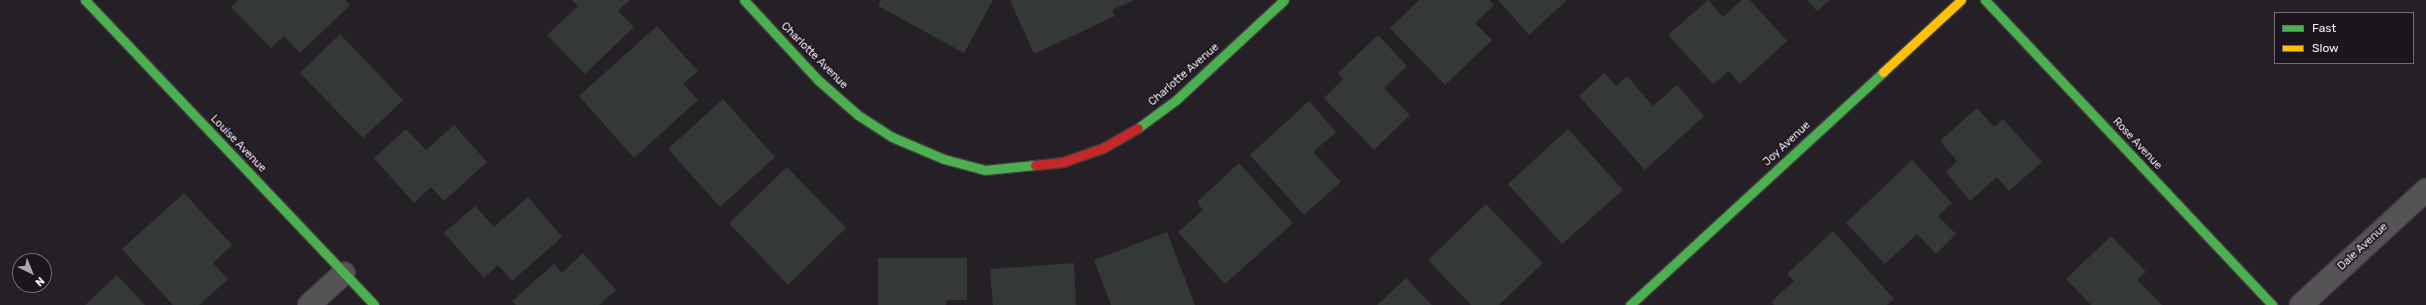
<!DOCTYPE html>
<html>
<head>
<meta charset="utf-8">
<style>
	body { margin:0 }
	#map { position:relative; width:2426px; height:305px; overflow:hidden; background:#252025; font-family:Rubik,sans-serif }
	div>[style] { position:absolute }
	.building>* { inset:0; background:#343936 }
	.roads { filter:drop-shadow(1px 0 #413e41) drop-shadow(-1px 0 #413e41) drop-shadow(0 1px #413e41) drop-shadow(0 -1px #413e41) }
	.street>* { height:22px; margin:-11px; padding:0 11px; transform-origin:11px; border-radius:11px; background:#555355 }
	.fast>* { height:9px; margin:-4.5px; padding:0 4.5px; transform-origin:4.5px; border-radius:4.5px; background:#4caf50 }
	.slow>* { height:9px; margin:-4.5px; padding:0 4.5px; transform-origin:4.5px; border-radius:4.5px; background:#ffc107 }
	.jam>* { height:9px; margin:-4.5px; padding:0 4.5px; transform-origin:4.5px; border-radius:4.5px; background:#c62828 }
	span { translate:-50% -50%; white-space:nowrap; text-align:center; line-height:1.15; -webkit-text-stroke:3.5px #1d151e; paint-order:stroke }
	.street-label { font-size:11px; color:#f4eef5 }
	.legend { position:absolute; left:2274px; top:12px; width:140px; height:52px; box-sizing:border-box; background:#1d151e; border:1px solid #736c74; margin:0; padding:5px 7px; list-style:none; font-size:12px; color:#f4eef5 }
	.legend li { display:flex; align-items:center; gap:8px; height:20px }
	.legend b { width:20px; border:1px solid #736c74 }
	.north { position:absolute; left:12px; top:253px; width:40px; height:40px; box-sizing:border-box; background:#1d151e; border:1px solid #736c74; border-radius:50%; rotate:137deg; font-size:11px; font-weight:700; line-height:16px; text-align:center; color:#f4eef5 }
	.north::after { content:''; display:block; margin:auto; width:14px; height:18px; background:#aca6ac; clip-path:polygon(50% 0,100% 100%,50% 72%,0 100%) }
</style>
</head>
<body>
<div id="map">
	<div class="building">
		<i style="clip-path:polygon(238px 0,345px 0,350px 5px,300px 53px,284px 36px,271px 48px,231px 7px)"></i>
		<i style="clip-path:polygon(572px 0,630px 0,618px 11px,634px 27px,585px 74px,547px 35px,578px 6px)"></i>
		<i style="clip-path:polygon(881px 0,993px 0,964px 53px,878px 6px)"></i>
		<i style="clip-path:polygon(1010px 0,1134px 0,1112px 10px,1115px 16px,1034px 54px)"></i>
		<i style="clip-path:polygon(1419px 0,1489px 0,1494px 5px,1475px 23px,1492px 40px,1445px 85px,1390px 28px)"></i>
		<i style="clip-path:polygon(1498px 0,1567px 0,1529px 35px)"></i>
		<i style="clip-path:polygon(1708px 0,1723px 17px,1742px 0,1750px 0,1787px 41px,1740px 84px,1729px 71px,1713px 84px,1668px 35px)"></i>
		<i style="clip-path:polygon(1807px 0,1830px 0,1817px 11px)"></i>
		<i style="clip-path:polygon(657px 26px,698px 71px,683px 84px,698px 100px,634px 158px,579px 96px)"></i>
		<i style="clip-path:polygon(340px 34px,403px 100px,363px 138px,300px 73px)"></i>
		<i style="clip-path:polygon(1378px 35px,1407px 66px,1384px 88px,1410px 115px,1374px 150px,1324px 98px,1343px 79px,1338px 73px)"></i>
		<i style="clip-path:polygon(1604px 73px,1616px 86px,1627px 76px,1653px 106px,1677px 85px,1704px 116px,1645px 170px,1579px 96px)"></i>
		<i style="clip-path:polygon(723px 99px,775px 157px,720px 207px,668px 149px)"></i>
		<i style="clip-path:polygon(1309px 101px,1336px 132px,1313px 152px,1341px 182px,1304px 215px,1250px 155px)"></i>
		<i style="clip-path:polygon(1977px 108px,1994px 127px,2003px 119px,2042px 162px,2009px 191px,1997px 177px,1970px 201px,1946px 172px,1957px 161px,1940px 141px)"></i>
		<i style="clip-path:polygon(454px 125px,487px 162px,444px 201px,431px 187px,414px 203px,374px 158px,406px 129px,426px 150px)"></i>
		<i style="clip-path:polygon(1568px 129px,1623px 190px,1562px 244px,1508px 184px)"></i>
		<i style="clip-path:polygon(1912px 160px,1952px 203px,1938px 216px,1956px 234px,1936px 254px,1917px 234px,1885px 264px,1846px 223px)"></i>
		<i style="clip-path:polygon(1239px 163px,1293px 223px,1225px 284px,1178px 232px,1203px 210px,1197px 202px)"></i>
		<i style="clip-path:polygon(787px 167px,846px 228px,788px 285px,729px 223px)"></i>
		<i style="clip-path:polygon(184px 193px,232px 245px,213px 263px,228px 279px,199px 305px,173px 305px,122px 249px)"></i>
		<i style="clip-path:polygon(528px 197px,562px 237px,512px 281px,498px 265px,484px 278px,444px 233px,475px 206px,494px 227px)"></i>
		<i style="clip-path:polygon(1486px 204px,1543px 263px,1499px 305px,1471px 305px,1428px 260px)"></i>
		<i style="clip-path:polygon(1833px 231px,1894px 299px,1887px 305px,1774px 305px,1771px 302px,1794px 281px,1787px 274px)"></i>
		<i style="clip-path:polygon(1167px 232px,1195px 305px,1111px 305px,1094px 260px)"></i>
		<i style="clip-path:polygon(2111px 236px,2146px 272px,2137px 280px,2162px 305px,2091px 305px,2066px 279px)"></i>
		<i style="clip-path:polygon(583px 253px,616px 290px,599px 305px,516px 305px,512px 301px,554px 264px,562px 273px)"></i>
		<i style="clip-path:polygon(878px 258px,967px 258px,967px 300px,946px 300px,946px 305px,878px 305px)"></i>
		<i style="clip-path:polygon(1074px 263px,1076px 305px,993px 305px,990px 269px)"></i>
		<i style="clip-path:polygon(117px 275px,145px 305px,85px 305px)"></i>
		<i style="clip-path:polygon(1406px 278px,1432px 305px,1377px 305px)"></i>
	</div>
	<div class="roads">
		<div class="street">
			<i style="left:309px;top:305px;width:47px;rotate:-42.4deg"></i>
			<i style="left:2301px;top:305px;width:170px;rotate:-42.6deg"></i>
		</div>
		<div class="fast">
			<i style="left:85px;top:0;width:420px;rotate:46.5deg"></i>
			<i style="left:744px;top:0;width:109px;rotate:47.2deg"></i>
			<i style="left:818px;top:80px;width:53px;rotate:41.2deg"></i>
			<i style="left:858px;top:115px;width:40px;rotate:32.9deg"></i>
			<i style="left:892px;top:137px;width:56px;rotate:22.9deg"></i>
			<i style="left:944px;top:159px;width:42px;rotate:15deg"></i>
			<i style="left:985px;top:170px;width:50px;rotate:-5.7deg"></i>
			<i style="left:1985px;top:0;width:419px;rotate:46.7deg"></i>
			<i style="left:1138px;top:128px;width:47px;rotate:-36.4deg"></i>
			<i style="left:1176px;top:100px;width:147px;rotate:-42.8deg"></i>
			<i style="left:1630px;top:305px;width:344px;rotate:-42.6deg"></i>
		</div>
		<div class="slow">
			<i style="left:1883px;top:72px;width:106px;rotate:-42.7deg"></i>
		</div>
		<div class="jam">
			<i style="left:1035px;top:165px;width:28px;rotate:-6deg"></i>
			<i style="left:1063px;top:162px;width:42px;rotate:-19.3deg"></i>
			<i style="left:1103px;top:148px;width:40px;rotate:-29.7deg"></i>
		</div>
	</div>
	<div class="street-label">
		<span style="left:814px;top:56px;rotate:45deg">Charlotte Avenue</span>
		<span style="left:1184px;top:75px;rotate:-41deg">Charlotte Avenue</span>
		<span style="left:238px;top:144px;rotate:46deg">Louise Avenue</span>
		<span style="left:1787px;top:144px;rotate:-43deg">Joy Avenue</span>
		<span style="left:2137px;top:144px;rotate:47deg">Rose Avenue</span>
		<span style="left:2363px;top:247px;rotate:-43deg">Dale Avenue</span>
	</div>
	<ul class="legend">
	<li><b style="height:5px;background:#4caf50"></b>Fast</li>
	<li><b style="height:5px;background:#ffc107"></b>Slow</li>
	</ul>
	<div class="north">N</div>
</div>
</body>
</html>
